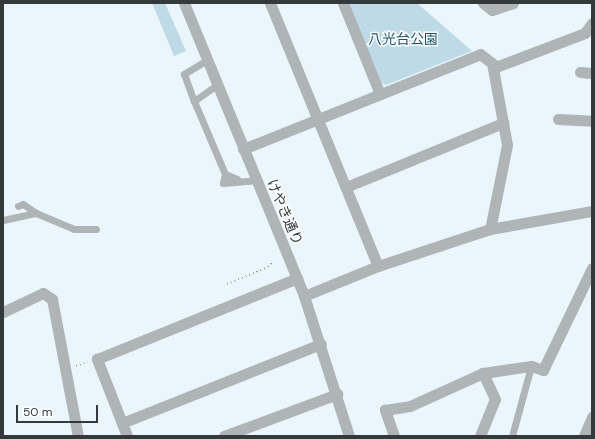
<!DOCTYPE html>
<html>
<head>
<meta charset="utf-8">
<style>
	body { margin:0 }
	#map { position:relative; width:595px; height:439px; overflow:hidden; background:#eaf6fc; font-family:"DM Sans","Noto Sans JP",sans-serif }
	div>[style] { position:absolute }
	.green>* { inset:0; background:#bedae7 }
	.path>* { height:2px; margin-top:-1px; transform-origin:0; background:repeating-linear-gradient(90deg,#9ba4a8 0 1px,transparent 0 4px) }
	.service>* { height:7px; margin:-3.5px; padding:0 3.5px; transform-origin:3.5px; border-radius:3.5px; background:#afb4b6 }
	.minor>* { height:11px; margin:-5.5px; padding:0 5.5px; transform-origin:5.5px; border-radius:5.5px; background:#afb4b6 }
	.tertiary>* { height:11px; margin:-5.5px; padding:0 5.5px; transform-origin:5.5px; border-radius:5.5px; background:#afb4b6 }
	span { translate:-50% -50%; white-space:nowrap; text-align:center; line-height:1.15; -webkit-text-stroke:3px #fff; paint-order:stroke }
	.park-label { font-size:14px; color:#19546a }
	.street-label { font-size:14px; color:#34393b }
	.frame { position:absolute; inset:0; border:4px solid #34393b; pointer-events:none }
	.scale { position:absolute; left:16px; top:405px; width:82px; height:18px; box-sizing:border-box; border:2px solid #34393b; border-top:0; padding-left:5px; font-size:12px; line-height:14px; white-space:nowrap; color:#34393b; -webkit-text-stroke:3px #fff; paint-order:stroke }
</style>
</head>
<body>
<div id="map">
	<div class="green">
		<i style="clip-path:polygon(152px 3px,165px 3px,186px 51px,174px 56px)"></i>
		<i style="clip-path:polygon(348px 3px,417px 3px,472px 51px,386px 85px,382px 83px)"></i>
	</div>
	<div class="path">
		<i style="left:227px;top:284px;width:44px;rotate:-22.5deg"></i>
		<i style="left:268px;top:267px;width:8px;rotate:-50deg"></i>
		<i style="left:76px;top:366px;width:12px;rotate:-20deg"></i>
	</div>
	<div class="service">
		<i style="left:207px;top:60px;width:27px;rotate:149deg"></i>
		<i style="left:184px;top:74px;width:29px;rotate:70deg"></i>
		<i style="left:194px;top:101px;width:28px;rotate:-35deg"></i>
		<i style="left:194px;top:101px;width:79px;rotate:67deg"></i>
		<i style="left:237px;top:179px;width:13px;rotate:-157deg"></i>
		<i style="left:225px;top:174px;width:9px;rotate:103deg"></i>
		<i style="left:223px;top:183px;width:33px;rotate:-5deg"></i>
		<i style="left:18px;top:206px;width:5px;rotate:-22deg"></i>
		<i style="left:23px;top:204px;width:16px;rotate:35deg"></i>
		<i style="left:3px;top:220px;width:34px;rotate:-12deg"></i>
		<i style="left:36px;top:213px;width:41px;rotate:22.8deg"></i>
		<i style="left:74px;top:229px;width:22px"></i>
		<i style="left:512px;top:436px;width:73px;rotate:-74.8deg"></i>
	</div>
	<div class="minor">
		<i style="left:343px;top:3px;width:98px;rotate:67.9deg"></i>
		<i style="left:483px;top:3px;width:11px;rotate:38deg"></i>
		<i style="left:492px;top:10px;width:22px;rotate:-18deg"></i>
		<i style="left:493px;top:68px;width:98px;rotate:-20.8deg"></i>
		<i style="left:585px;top:33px;width:12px;rotate:-55deg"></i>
		<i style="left:580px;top:72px;width:12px;rotate:5deg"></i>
		<i style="left:558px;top:119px;width:34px;rotate:3deg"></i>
		<i style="left:243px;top:149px;width:255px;rotate:-21.8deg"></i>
		<i style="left:480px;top:54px;width:15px;rotate:37deg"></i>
		<i style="left:492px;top:63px;width:83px;rotate:79.6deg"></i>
		<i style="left:507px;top:145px;width:86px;rotate:101.4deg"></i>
		<i style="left:346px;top:187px;width:170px;rotate:-22.2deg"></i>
		<i style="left:3px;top:312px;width:44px;rotate:-25.4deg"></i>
		<i style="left:43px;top:293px;width:11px;rotate:34deg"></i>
		<i style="left:52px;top:299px;width:139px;rotate:79.3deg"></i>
		<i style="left:122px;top:423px;width:214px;rotate:-21.7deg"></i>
		<i style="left:127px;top:436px;width:83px;rotate:-111.3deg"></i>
		<i style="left:97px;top:359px;width:216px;rotate:-22deg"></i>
		<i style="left:224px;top:436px;width:121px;rotate:-20.4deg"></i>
		<i style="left:394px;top:436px;width:28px;rotate:-109deg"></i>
		<i style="left:385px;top:410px;width:25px;rotate:-9deg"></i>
		<i style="left:410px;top:406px;width:80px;rotate:-24.3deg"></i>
		<i style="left:483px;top:373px;width:49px;rotate:-8.3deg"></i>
		<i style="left:531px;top:366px;width:13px;rotate:18deg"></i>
		<i style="left:543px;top:370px;width:113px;rotate:-64.3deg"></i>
		<i style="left:480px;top:436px;width:40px;rotate:-68deg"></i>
		<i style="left:495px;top:399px;width:29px;rotate:-115deg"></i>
		<i style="left:584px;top:436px;width:21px;rotate:-67deg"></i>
	</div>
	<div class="tertiary">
		<i style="left:184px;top:3px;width:317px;rotate:67.7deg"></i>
		<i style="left:304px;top:296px;width:147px;rotate:72.2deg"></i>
		<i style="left:270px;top:3px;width:284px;rotate:67.7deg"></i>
		<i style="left:304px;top:296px;width:80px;rotate:-22.1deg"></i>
		<i style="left:378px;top:266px;width:118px;rotate:-18.3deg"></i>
		<i style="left:490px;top:229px;width:104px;rotate:-10deg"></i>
	</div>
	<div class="park-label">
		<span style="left:403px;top:39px">八光台公園</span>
	</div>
	<div class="street-label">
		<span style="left:285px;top:212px;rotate:67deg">けやき通り</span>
	</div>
	<div class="frame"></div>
	<div class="scale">50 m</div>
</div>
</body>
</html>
